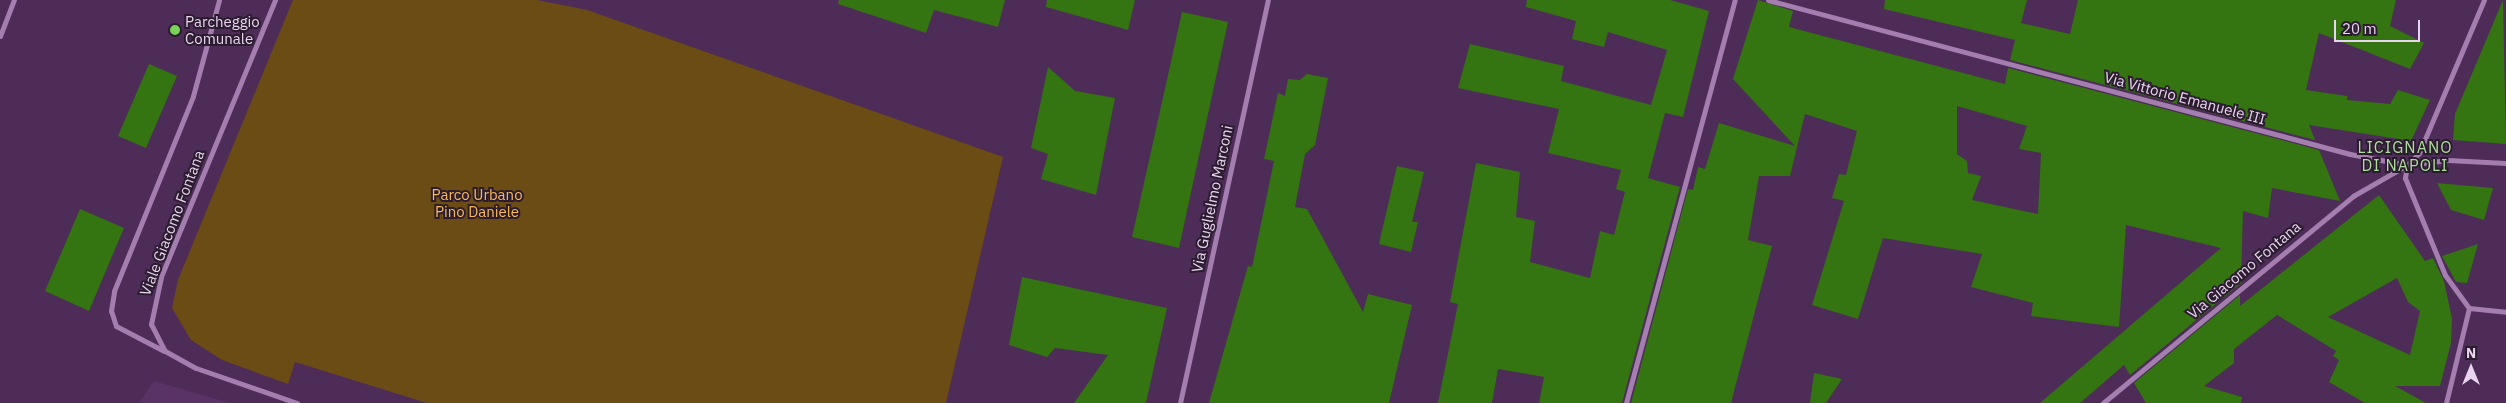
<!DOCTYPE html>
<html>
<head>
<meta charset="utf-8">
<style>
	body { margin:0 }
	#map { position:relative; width:2506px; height:403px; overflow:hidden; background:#4d2c58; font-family:"IBM Plex Sans",sans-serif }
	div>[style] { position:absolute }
	.built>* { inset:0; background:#593365 }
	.green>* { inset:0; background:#6b4c14 }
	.building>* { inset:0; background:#347411 }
	.street>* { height:5px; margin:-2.5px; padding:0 2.5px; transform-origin:2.5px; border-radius:2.5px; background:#a37eaf }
	.dots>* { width:14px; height:14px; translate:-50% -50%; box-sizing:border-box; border:2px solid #2b1c30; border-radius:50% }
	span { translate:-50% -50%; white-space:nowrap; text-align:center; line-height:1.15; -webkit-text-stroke:4px #2b1c30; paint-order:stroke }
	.poi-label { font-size:15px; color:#e8d4ee }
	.left { translate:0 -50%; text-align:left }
	.street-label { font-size:15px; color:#e8d4ee }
	.park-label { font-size:15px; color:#f8ba51 }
	.neighbourhood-label { font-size:16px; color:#aede9d; letter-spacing:1px }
	.north { position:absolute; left:2446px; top:343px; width:50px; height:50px; -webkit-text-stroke:4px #2b1c30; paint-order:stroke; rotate:0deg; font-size:14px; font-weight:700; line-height:20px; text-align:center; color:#e8d4ee }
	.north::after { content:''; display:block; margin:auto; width:18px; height:22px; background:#e8d4ee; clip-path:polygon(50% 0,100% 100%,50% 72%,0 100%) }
	.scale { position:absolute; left:2334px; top:20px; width:86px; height:22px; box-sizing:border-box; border:2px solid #e8d4ee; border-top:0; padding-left:6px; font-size:15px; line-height:18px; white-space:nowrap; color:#e8d4ee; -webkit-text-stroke:4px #2b1c30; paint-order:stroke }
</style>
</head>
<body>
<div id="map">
	<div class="built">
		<i style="clip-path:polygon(154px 381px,230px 403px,139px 403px)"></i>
	</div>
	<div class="green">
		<i style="clip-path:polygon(293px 0,537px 0,587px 10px,1003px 157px,946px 403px,427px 403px,295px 362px,288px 384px,222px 360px,191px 340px,172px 308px,178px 280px)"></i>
	</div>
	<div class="building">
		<i style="clip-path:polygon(839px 0,1005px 0,998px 27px,934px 10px,926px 33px,838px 4px)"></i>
		<i style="clip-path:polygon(1047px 0,1135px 0,1128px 30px,1046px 7px)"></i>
		<i style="clip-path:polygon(1527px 0,1670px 0,1709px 11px,1683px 117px,1665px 113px,1648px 178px,1680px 187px,1622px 403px,1539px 403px,1544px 377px,1498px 369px,1492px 403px,1438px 403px,1458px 304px,1450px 302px,1476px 163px,1520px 172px,1516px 217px,1535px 221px,1530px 262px,1590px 278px,1600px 231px,1614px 235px,1625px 192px,1616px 189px,1621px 170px,1548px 153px,1559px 109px,1458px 88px,1470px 44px,1564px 66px,1561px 81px,1651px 105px,1667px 50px,1608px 32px,1604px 47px,1572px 39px,1576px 21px,1526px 7px)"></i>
		<i style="clip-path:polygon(evenodd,1758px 0,1793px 11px,1789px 27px,2005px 84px,2008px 68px,2319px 150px,2340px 201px,2272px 188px,2268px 218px,2243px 211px,2241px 283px,2130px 375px,2124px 365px,2080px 403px,2040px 403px,2221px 248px,2126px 225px,2119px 327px,2031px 316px,2033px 303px,1971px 287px,1982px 254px,1883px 238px,1858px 319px,1812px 305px,1844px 201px,1832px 198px,1839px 174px,1846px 175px,1857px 131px,1805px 114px,1790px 176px,1759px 176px,1748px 240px,1772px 246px,1731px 403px,1631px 403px,1688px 189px,1693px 190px,1698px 167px,1705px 169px,1719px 123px,1795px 146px,1733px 79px,1758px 0,1957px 106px,2027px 126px,2019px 149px,2041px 153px,2038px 214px,1972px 200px,1981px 176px,1968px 173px,1967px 161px,1957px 154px,1957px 106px)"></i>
		<i style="clip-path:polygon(1885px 0,2027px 0,2021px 23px,2070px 34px,2078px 0,2396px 0,2390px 26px,2424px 43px,2410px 69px,2319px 33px,2306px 90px,2347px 96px,2347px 100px,2390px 104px,2398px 90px,2430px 100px,2411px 141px,2309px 125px,2315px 140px,2010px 60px,2015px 40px,1884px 9px)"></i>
		<i style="clip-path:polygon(2503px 0,2506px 144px,2453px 140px,2455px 114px)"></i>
		<i style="clip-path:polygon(1182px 12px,1228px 22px,1179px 248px,1132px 237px)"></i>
		<i style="clip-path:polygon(149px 64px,177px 76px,146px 148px,118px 136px)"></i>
		<i style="clip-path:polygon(1048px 67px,1075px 91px,1115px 98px,1096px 195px,1041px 179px,1048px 154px,1031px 148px)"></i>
		<i style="clip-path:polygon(1307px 74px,1328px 78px,1315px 145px,1305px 154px,1295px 207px,1307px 209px,1363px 312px,1368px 294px,1412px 305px,1389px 403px,1209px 403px,1248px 266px,1252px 267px,1274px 161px,1264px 159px,1278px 93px,1285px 96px,1288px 79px,1300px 80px)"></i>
		<i style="clip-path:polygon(1397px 166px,1424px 172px,1412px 222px,1418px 222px,1411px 252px,1379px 244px)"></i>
		<i style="clip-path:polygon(2437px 183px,2493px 188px,2484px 220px,2451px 210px)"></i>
		<i style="clip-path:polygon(evenodd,2379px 195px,2425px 261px,2433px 258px,2444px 281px,2452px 319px,2451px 343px,2440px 386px,2395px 386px,2426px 403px,2365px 403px,2329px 382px,2339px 360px,2333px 356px,2336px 351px,2277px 315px,2234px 349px,2234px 363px,2204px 386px,2242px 397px,2241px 403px,2146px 403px,2134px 383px,2240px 295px,2240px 306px,2379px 195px,2397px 278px,2408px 302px,2420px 311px,2410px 355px,2328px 317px,2397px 278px)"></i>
		<i style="clip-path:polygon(80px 209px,124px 228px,89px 311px,45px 291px)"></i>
		<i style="clip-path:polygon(2478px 244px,2467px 283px,2456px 282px,2442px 256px)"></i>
		<i style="clip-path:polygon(1022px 277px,1167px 308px,1146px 403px,1074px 403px,1108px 355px,1055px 348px,1047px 357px,1009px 345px)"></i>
		<i style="clip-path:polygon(1814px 373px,1842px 379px,1826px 403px,1810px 403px)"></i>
	</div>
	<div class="street">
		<i style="left:275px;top:0;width:300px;rotate:112.4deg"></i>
		<i style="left:161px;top:277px;width:48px;rotate:102deg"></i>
		<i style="left:151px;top:324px;width:30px;rotate:63deg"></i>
		<i style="left:165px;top:351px;width:35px;rotate:29deg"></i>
		<i style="left:196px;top:368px;width:107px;rotate:19.1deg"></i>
		<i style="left:1768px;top:0;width:602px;rotate:14.82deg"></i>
		<i style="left:2350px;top:154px;width:58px;rotate:10.9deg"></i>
		<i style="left:2407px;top:165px;width:41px;rotate:-7deg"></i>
		<i style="left:2448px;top:160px;width:58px;rotate:3deg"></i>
		<i style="left:0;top:36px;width:39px;rotate:-69deg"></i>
		<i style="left:2407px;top:165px;width:13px;rotate:99deg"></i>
		<i style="left:2405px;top:178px;width:105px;rotate:67.6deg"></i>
		<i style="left:2445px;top:275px;width:41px;rotate:54deg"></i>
		<i style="left:2469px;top:308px;width:37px;rotate:6deg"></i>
		<i style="left:164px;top:351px;width:54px;rotate:-152.5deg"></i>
		<i style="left:116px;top:326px;width:16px;rotate:-108deg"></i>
		<i style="left:111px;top:311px;width:20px;rotate:-81deg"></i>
		<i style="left:114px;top:291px;width:210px;rotate:-67.9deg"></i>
		<i style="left:193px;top:96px;width:99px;rotate:-74.8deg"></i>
		<i style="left:1180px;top:403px;width:412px;rotate:-77.7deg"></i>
		<i style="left:1626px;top:403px;width:417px;rotate:-74.9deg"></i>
		<i style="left:2103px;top:403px;width:325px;rotate:-39.6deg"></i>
		<i style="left:2353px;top:196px;width:62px;rotate:-29.9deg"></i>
		<i style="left:2407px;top:165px;width:17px;rotate:-45deg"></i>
		<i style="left:2419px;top:153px;width:166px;rotate:-67deg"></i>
		<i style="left:2446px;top:403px;width:98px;rotate:-76.4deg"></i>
	</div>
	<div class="dots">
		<i style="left:175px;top:30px;background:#7ad157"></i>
	</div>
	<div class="poi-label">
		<span class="left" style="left:185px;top:30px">Parcheggio<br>Comunale</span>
	</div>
	<div class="street-label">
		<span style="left:2185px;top:98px;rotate:15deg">Via Vittorio Emanuele III</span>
		<span style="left:1212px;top:199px;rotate:-78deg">Via Guglielmo Marconi</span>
		<span style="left:172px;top:223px;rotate:-69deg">Viale Giacomo Fontana</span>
		<span style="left:2244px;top:270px;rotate:-40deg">Via Giacomo Fontana</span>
	</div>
	<div class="park-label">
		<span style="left:477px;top:203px">Parco Urbano<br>Pino Daniele</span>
	</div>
	<div class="neighbourhood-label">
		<span style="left:2405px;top:156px">LICIGNANO<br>DI NAPOLI</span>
	</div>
	<div class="north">N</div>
	<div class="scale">20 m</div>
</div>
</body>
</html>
